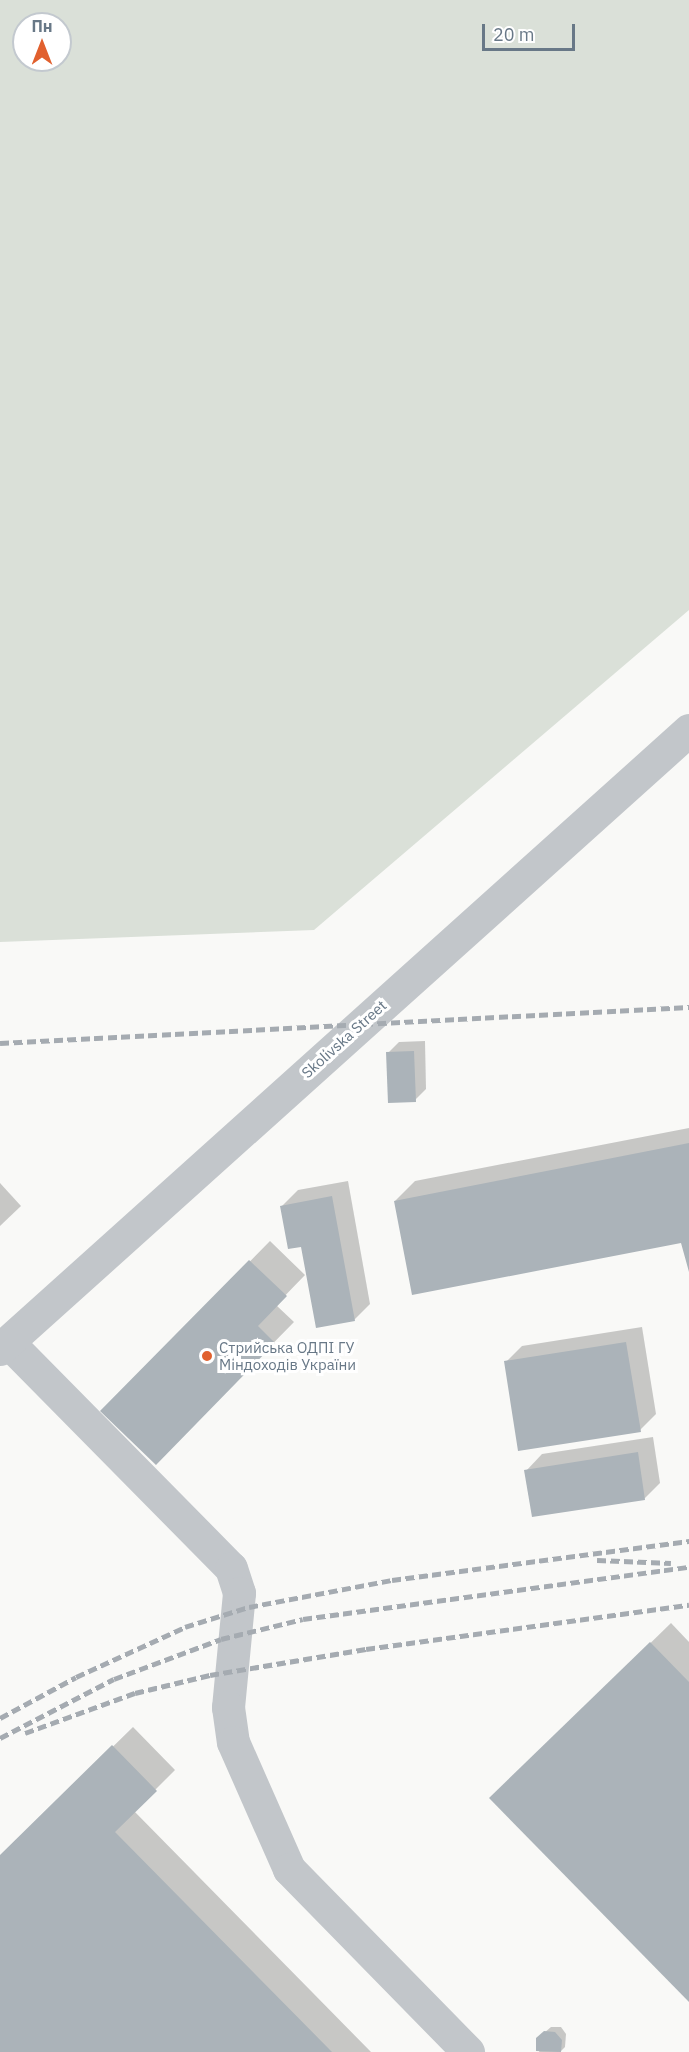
<!DOCTYPE html>
<html>
<head>
<meta charset="utf-8">
<style>
	body { margin:0 }
	#map { position:relative; width:689px; height:2052px; overflow:hidden; background:#f9f9f7; font-family:"IBM Plex Sans",sans-serif }
	div>[style] { position:absolute }
	.green>* { inset:0; background:#dae0d8 }
	.shadow>* { inset:0; background:#0003 }
	.building>* { inset:0; background:#abb3b9 }
	.minor>* { height:33px; margin:-16.5px; padding:0 16.5px; transform-origin:16.5px; border-radius:16.5px; background:#c2c6ca }
	.rail>* { height:4.5px; margin-top:-2.25px; transform-origin:0; background:repeating-linear-gradient(90deg,#a5abb1 0 9px,transparent 0 13.5px) }
	.dots>* { width:16px; height:16px; translate:-50% -50%; box-sizing:border-box; border:3px solid #fff; border-radius:50% }
	span { translate:-50% -50%; white-space:nowrap; text-align:center; line-height:1.15; -webkit-text-stroke:6px #fff; paint-order:stroke }
	.street-label { font-size:15px; color:#687887 }
	.poi-label { font-size:15px; color:#687887 }
	.left { translate:0 -50%; text-align:left }
	.north { position:absolute; left:12px; top:12px; width:60px; height:60px; box-sizing:border-box; background:#fff; border:2px solid #c3c9cf; border-radius:50%; rotate:0deg; font-size:16px; font-weight:700; line-height:24px; text-align:center; color:#687887 }
	.north::after { content:''; display:block; margin:auto; width:21px; height:27px; background:#e1602e; clip-path:polygon(50% 0,100% 100%,50% 72%,0 100%) }
	.scale { position:absolute; left:482px; top:24px; width:93px; height:27px; box-sizing:border-box; border:3px solid #687887; border-top:0; padding-left:8px; font-size:18px; line-height:21px; white-space:nowrap; color:#687887; -webkit-text-stroke:4px #fff; paint-order:stroke }
</style>
</head>
<body>
<div id="map">
	<div class="green">
		<i style="clip-path:polygon(evenodd,0 0,689px 0,689px 610px,314px 930px,0 942px,0 0,24px 24px,60px 24px,60px 60px,24px 60px,24px 24px)"></i>
	</div>
	<div class="shadow">
		<i style="clip-path:polygon(425px 1041px,426px 1089px,415px 1100px,388px 1053px,399px 1042px)"></i>
		<i style="clip-path:polygon(689px 1128px,689px 1270px,682px 1241px,395px 1201px,415px 1181px)"></i>
		<i style="clip-path:polygon(348px 1181px,370px 1304px,354px 1320px,302px 1245px,282px 1206px,298px 1190px)"></i>
		<i style="clip-path:polygon(0 1183px,21px 1206px,0 1226px)"></i>
		<i style="clip-path:polygon(270px 1241px,305px 1275px,276px 1305px,294px 1322px,156px 1463px,103px 1411px)"></i>
		<i style="clip-path:polygon(642px 1327px,656px 1414px,640px 1430px,506px 1362px,522px 1346px)"></i>
		<i style="clip-path:polygon(653px 1437px,660px 1483px,644px 1499px,526px 1471px,542px 1454px)"></i>
		<i style="clip-path:polygon(671px 1623px,689px 1642px,689px 2000px,511px 1779px)"></i>
		<i style="clip-path:polygon(133px 1727px,175px 1770px,134px 1811px,371px 2052px,0 2052px,0 1857px)"></i>
		<i style="clip-path:polygon(551px 2027px,561px 2027px,566px 2034px,565px 2047px,560px 2052px,539px 2052px,544px 2033px)"></i>
	</div>
	<div class="building">
		<i style="clip-path:polygon(414px 1051px,416px 1102px,388px 1103px,386px 1052px)"></i>
		<i style="clip-path:polygon(689px 1143px,689px 1272px,681px 1243px,412px 1295px,394px 1201px)"></i>
		<i style="clip-path:polygon(332px 1196px,355px 1321px,316px 1328px,301px 1247px,288px 1249px,280px 1206px)"></i>
		<i style="clip-path:polygon(249px 1260px,287px 1296px,258px 1326px,275px 1343px,156px 1465px,100px 1411px)"></i>
		<i style="clip-path:polygon(626px 1342px,641px 1432px,518px 1451px,504px 1361px)"></i>
		<i style="clip-path:polygon(638px 1452px,645px 1500px,532px 1517px,524px 1470px)"></i>
		<i style="clip-path:polygon(650px 1642px,689px 1682px,689px 2002px,489px 1798px)"></i>
		<i style="clip-path:polygon(112px 1745px,157px 1791px,115px 1832px,332px 2052px,0 2052px,0 1855px)"></i>
		<i style="clip-path:polygon(544px 2031px,555px 2032px,562px 2040px,561px 2052px,536px 2051px,536px 2038px)"></i>
	</div>
	<div class="minor">
		<i style="left:8px;top:1342px;width:317px;rotate:45.4deg"></i>
		<i style="left:231px;top:1568px;width:26px;rotate:72deg"></i>
		<i style="left:239px;top:1593px;width:115px;rotate:95.5deg"></i>
		<i style="left:228px;top:1707px;width:35px;rotate:82deg"></i>
		<i style="left:233px;top:1742px;width:139px;rotate:66.2deg"></i>
		<i style="left:289px;top:1869px;width:256px;rotate:45.6deg"></i>
		<i style="left:0;top:1349px;width:926px;rotate:-41.94deg"></i>
	</div>
	<div class="rail">
		<i style="left:0;top:1043px;width:690px;rotate:-2.99deg"></i>
		<i style="left:597px;top:1560px;width:74px;rotate:2.3deg"></i>
		<i style="left:0;top:1718px;width:86px;rotate:-28.3deg"></i>
		<i style="left:76px;top:1677px;width:120px;rotate:-24.6deg"></i>
		<i style="left:185px;top:1627px;width:67px;rotate:-17.4deg"></i>
		<i style="left:249px;top:1607px;width:146px;rotate:-10.7deg"></i>
		<i style="left:392px;top:1580px;width:300px;rotate:-7.5deg"></i>
		<i style="left:25px;top:1733px;width:117px;rotate:-20deg"></i>
		<i style="left:135px;top:1693px;width:77px;rotate:-13.5deg"></i>
		<i style="left:210px;top:1675px;width:158px;rotate:-9.5deg"></i>
		<i style="left:366px;top:1649px;width:326px;rotate:-7.8deg"></i>
		<i style="left:0;top:1738px;width:128px;rotate:-27.4deg"></i>
		<i style="left:114px;top:1679px;width:114px;rotate:-20.5deg"></i>
		<i style="left:221px;top:1639px;width:84px;rotate:-13.7deg"></i>
		<i style="left:303px;top:1619px;width:389px;rotate:-7.7deg"></i>
	</div>
	<div class="dots">
		<i style="left:207px;top:1356px;background:#e1602e"></i>
	</div>
	<div class="street-label">
		<span style="left:344px;top:1039px;rotate:-42deg">Skolivska Street</span>
	</div>
	<div class="poi-label">
		<span class="left" style="left:219px;top:1356px">Стрийська ОДПІ ГУ<br>Міндоходів України</span>
	</div>
	<div class="north">Пн</div>
	<div class="scale">20 m</div>
</div>
</body>
</html>
